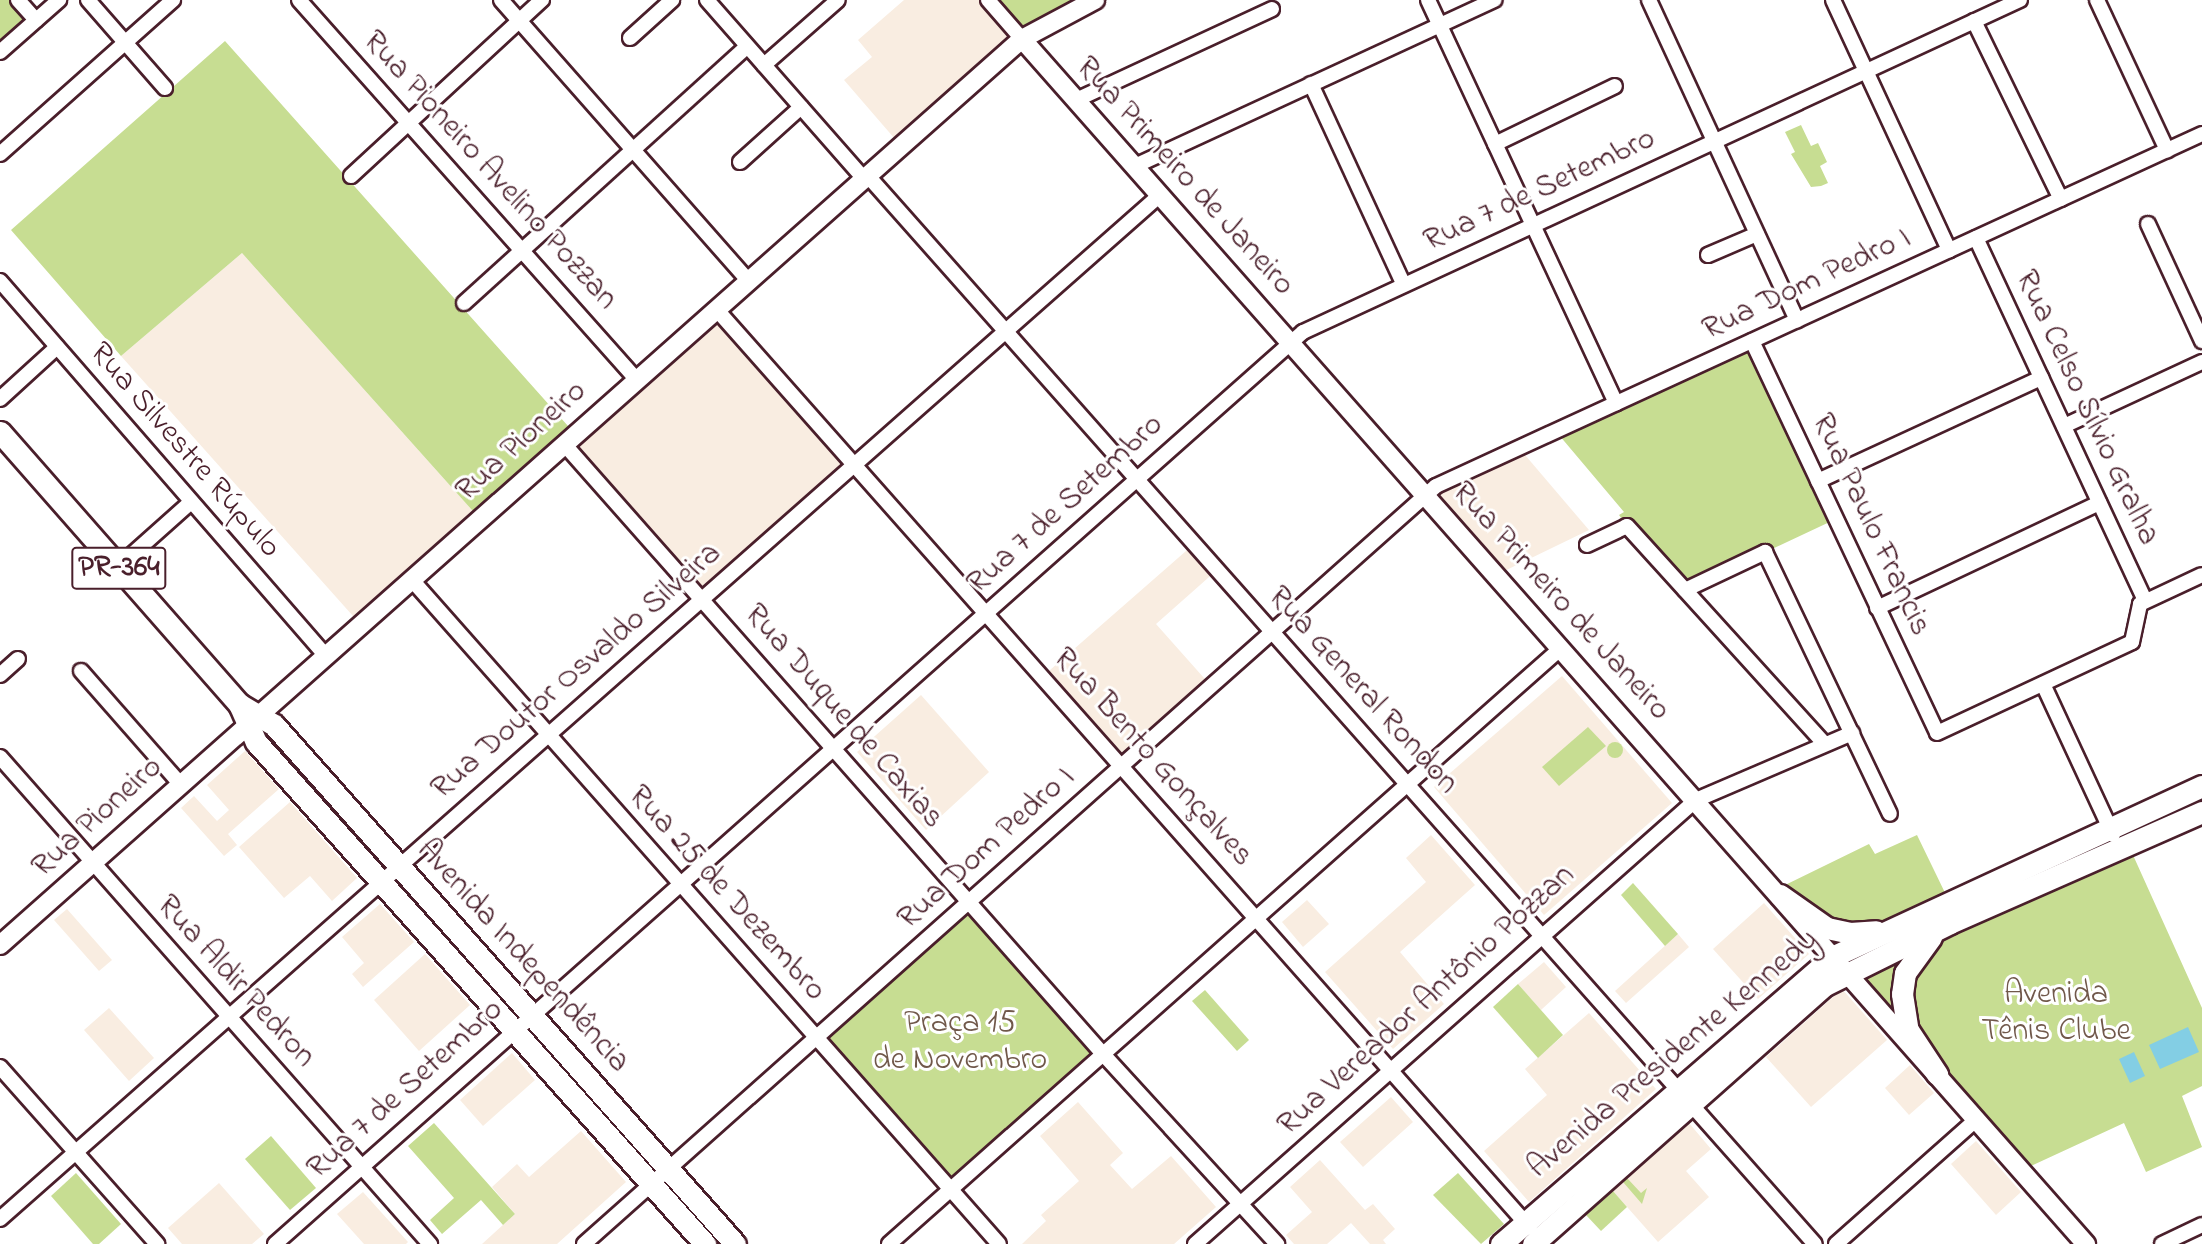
<!DOCTYPE html>
<html>
<head>
<meta charset="utf-8">
<style>
	body { margin:0 }
	#map { position:relative; width:2202px; height:1244px; overflow:hidden; background:#fff; font-family:"Indie Flower",sans-serif }
	div>[style] { position:absolute }
	.built>* { inset:0; background:#f9ede1 }
	.green>* { inset:0; background:#c7dd92 }
	.round { border-radius:50% }
	.water>* { inset:0; background:#83cee4 }
	.roads { filter:drop-shadow(2px 0 #4a1f2b) drop-shadow(-2px 0 #4a1f2b) drop-shadow(0 2px #4a1f2b) drop-shadow(0 -2px #4a1f2b) }
	.minor>* { height:14px; margin:-7px; padding:0 7px; transform-origin:7px; border-radius:7px; background:#fff }
	.tertiary>* { height:18px; margin:-9px; padding:0 9px; transform-origin:9px; border-radius:9px; background:#fff }
	.primary>* { height:21px; margin:-10.5px; padding:0 10.5px; transform-origin:10.5px; border-radius:10.5px; background:#fff }
	span { translate:-50% -50%; white-space:nowrap; text-align:center; line-height:1.15; -webkit-text-stroke:6px #fff; paint-order:stroke }
	.shield-label span { padding:2px 5px; background:#fff; border:2px solid; border-radius:5px; -webkit-text-stroke-width:0 }
	.shield-label { font-size:30px; color:#4a1f2b; font-weight:700 }
	.street-label { font-size:32px; color:#4a1f2b }
	.park-label { font-size:32px; color:#70584a }
</style>
</head>
<body>
<div id="map">
	<div class="built">
		<i style="clip-path:polygon(904px 0,988px 0,1022px 39px,901px 146px,844px 80px,872px 57px,858px 40px)"></i>
		<i style="clip-path:polygon(242px 253px,480px 519px,361px 625px,121px 356px)"></i>
		<i style="clip-path:polygon(717px 310px,854px 465px,701px 600px,565px 445px)"></i>
		<i style="clip-path:polygon(1519px 448px,1589px 530px,1496px 575px,1426px 495px)"></i>
		<i style="clip-path:polygon(1194px 544px,1217px 570px,1156px 624px,1212px 687px,1122px 767px,1042px 677px)"></i>
		<i style="clip-path:polygon(1562px 676px,1672px 803px,1544px 915px,1434px 787px)"></i>
		<i style="clip-path:polygon(921px 695px,989px 772px,926px 830px,857px 752px)"></i>
		<i style="clip-path:polygon(245px 751px,279px 789px,228px 834px,237px 845px,224px 856px,181px 808px,194px 796px,217px 821px,229px 810px,207px 785px)"></i>
		<i style="clip-path:polygon(290px 802px,357px 878px,332px 901px,310px 876px,284px 898px,239px 847px)"></i>
		<i style="clip-path:polygon(1431px 835px,1475px 885px,1400px 952px,1444px 1004px,1393px 1049px,1325px 972px,1426px 882px,1406px 858px)"></i>
		<i style="clip-path:polygon(1307px 900px,1329px 924px,1303px 947px,1282px 922px)"></i>
		<i style="clip-path:polygon(1764px 903px,1809px 954px,1758px 999px,1713px 949px)"></i>
		<i style="clip-path:polygon(380px 904px,414px 942px,363px 987px,352px 974px,364px 963px,342px 937px)"></i>
		<i style="clip-path:polygon(67px 909px,112px 960px,99px 971px,54px 920px)"></i>
		<i style="clip-path:polygon(1678px 934px,1689px 947px,1626px 1003px,1615px 991px)"></i>
		<i style="clip-path:polygon(425px 954px,470px 1005px,419px 1051px,374px 1000px)"></i>
		<i style="clip-path:polygon(1544px 962px,1566px 987px,1541px 1010px,1518px 984px)"></i>
		<i style="clip-path:polygon(1842px 989px,1887px 1040px,1811px 1107px,1766px 1057px)"></i>
		<i style="clip-path:polygon(109px 1008px,154px 1058px,129px 1081px,84px 1030px)"></i>
		<i style="clip-path:polygon(1589px 1013px,1656px 1089px,1529px 1202px,1484px 1151px,1547px 1095px,1525px 1069px)"></i>
		<i style="clip-path:polygon(512px 1053px,535px 1080px,483px 1126px,460px 1100px)"></i>
		<i style="clip-path:polygon(1910px 1065px,1934px 1093px,1909px 1115px,1885px 1088px)"></i>
		<i style="clip-path:polygon(1391px 1097px,1413px 1122px,1363px 1167px,1340px 1142px)"></i>
		<i style="clip-path:polygon(1078px 1102px,1123px 1153px,1110px 1165px,1132px 1189px,1171px 1156px,1216px 1207px,1174px 1244px,1022px 1244px,1046px 1221px,1041px 1215px,1079px 1181px,1040px 1136px)"></i>
		<i style="clip-path:polygon(1689px 1123px,1711px 1149px,1686px 1171px,1709px 1197px,1658px 1242px,1613px 1191px)"></i>
		<i style="clip-path:polygon(581px 1131px,626px 1182px,557px 1244px,482px 1244px,515px 1214px,492px 1187px,517px 1164px,529px 1177px)"></i>
		<i style="clip-path:polygon(1976px 1141px,2021px 1192px,1996px 1215px,1951px 1164px)"></i>
		<i style="clip-path:polygon(1320px 1160px,1365px 1210px,1373px 1204px,1395px 1229px,1383px 1240px,1386px 1244px,1370px 1244px,1351px 1223px,1327px 1244px,1294px 1244px,1286px 1235px,1312px 1212px,1290px 1187px)"></i>
		<i style="clip-path:polygon(219px 1183px,264px 1234px,252px 1244px,182px 1244px,168px 1228px)"></i>
		<i style="clip-path:polygon(363px 1192px,408px 1242px,406px 1244px,364px 1244px,337px 1214px)"></i>
	</div>
	<div class="green">
		<i style="clip-path:polygon(0 0,18px 0,36px 20px,0 52px)"></i>
		<i style="clip-path:polygon(988px 0,1095px 0,1022px 39px)"></i>
		<i style="clip-path:polygon(225px 41px,576px 435px,480px 519px,242px 253px,121px 356px,11px 230px)"></i>
		<i style="clip-path:polygon(1801px 125px,1811px 146px,1818px 143px,1827px 162px,1820px 166px,1828px 183px,1821px 186px,1811px 187px,1791px 154px,1795px 152px,1785px 132px)"></i>
		<i style="clip-path:polygon(1752px 341px,1836px 519px,1685px 590px,1627px 526px,1619px 515px,1624px 512px,1559px 435px)"></i>
		<i style="clip-path:polygon(1588px 727px,1606px 746px,1559px 786px,1542px 767px)"></i>
		<i class="round" style="left:1607px;top:742px;width:16px;height:16px"></i>
		<i style="clip-path:polygon(1917px 835px,1948px 899px,1874px 928px,1842px 928px,1779px 888px,1869px 844px,1875px 854px)"></i>
		<i style="clip-path:polygon(2128px 844px,2202px 1008px,2202px 1086px,2182px 1096px,2202px 1147px,2146px 1172px,2124px 1123px,2022px 1170px,1908px 1030px,1915px 953px,1930px 938px)"></i>
		<i style="clip-path:polygon(1633px 883px,1678px 934px,1665px 946px,1621px 895px)"></i>
		<i style="clip-path:polygon(969px 902px,1103px 1054px,951px 1189px,817px 1038px)"></i>
		<i style="clip-path:polygon(1921px 941px,1903px 1030px,1853px 973px)"></i>
		<i style="clip-path:polygon(1518px 984px,1563px 1035px,1538px 1058px,1493px 1007px)"></i>
		<i style="clip-path:polygon(1205px 990px,1249px 1040px,1237px 1051px,1192px 1001px)"></i>
		<i style="clip-path:polygon(434px 1123px,515px 1214px,503px 1225px,481px 1200px,442px 1234px,430px 1220px,454px 1198px,408px 1146px)"></i>
		<i style="clip-path:polygon(271px 1136px,316px 1188px,290px 1210px,245px 1159px)"></i>
		<i style="clip-path:polygon(76px 1173px,121px 1224px,99px 1244px,93px 1244px,51px 1196px)"></i>
		<i style="clip-path:polygon(1458px 1173px,1504px 1224px,1481px 1244px,1433px 1195px)"></i>
		<i style="clip-path:polygon(1627px 1178px,1641px 1193px,1647px 1188px,1642px 1204px,1623px 1182px)"></i>
		<i style="clip-path:polygon(1613px 1191px,1627px 1207px,1601px 1231px,1586px 1215px)"></i>
	</div>
	<div class="water">
		<i style="clip-path:polygon(2188px 1027px,2199px 1052px,2160px 1069px,2149px 1045px)"></i>
		<i style="clip-path:polygon(2134px 1052px,2145px 1076px,2130px 1083px,2119px 1059px)"></i>
	</div>
	<div class="roads">
		<div class="minor">
			<i style="left:18px;top:0;width:27px;rotate:48deg"></i>
			<i style="left:88px;top:0;width:117px;rotate:48.8deg"></i>
			<i style="left:299px;top:0;width:509px;rotate:48.35deg"></i>
			<i style="left:501px;top:0;width:375px;rotate:48.6deg"></i>
			<i style="left:707px;top:0;width:238px;rotate:48.7deg"></i>
			<i style="left:988px;top:0;width:52px;rotate:48.9deg"></i>
			<i style="left:1428px;top:0;width:445px;rotate:65deg"></i>
			<i style="left:1649px;top:0;width:353px;rotate:65.2deg"></i>
			<i style="left:1833px;top:0;width:276px;rotate:65.1deg"></i>
			<i style="left:2097px;top:0;width:166px;rotate:65deg"></i>
			<i style="left:1974px;top:21px;width:198px;rotate:64deg"></i>
			<i style="left:630px;top:38px;width:57px;rotate:-42.1deg"></i>
			<i style="left:0;top:52px;width:79px;rotate:-41.4deg"></i>
			<i style="left:764px;top:65px;width:98px;rotate:-41.3deg"></i>
			<i style="left:1311px;top:84px;width:221px;rotate:65.2deg"></i>
			<i style="left:1076px;top:100px;width:216px;rotate:-24.9deg"></i>
			<i style="left:1495px;top:144px;width:133px;rotate:-25.8deg"></i>
			<i style="left:0;top:154px;width:232px;rotate:-41.7deg"></i>
			<i style="left:740px;top:162px;width:82px;rotate:-42deg"></i>
			<i style="left:1135px;top:166px;width:396px;rotate:-24.8deg"></i>
			<i style="left:351px;top:176px;width:260px;rotate:-42.7deg"></i>
			<i style="left:868px;top:176px;width:1427px;rotate:48.44deg"></i>
			<i style="left:2148px;top:224px;width:129px;rotate:65.2deg"></i>
			<i style="left:1976px;top:238px;width:400px;rotate:65deg"></i>
			<i style="left:1708px;top:255px;width:53px;rotate:-23.2deg"></i>
			<i style="left:0;top:281px;width:497px;rotate:49deg"></i>
			<i style="left:464px;top:303px;width:382px;rotate:-42.2deg"></i>
			<i style="left:717px;top:310px;width:1226px;rotate:48.47deg"></i>
			<i style="left:1752px;top:341px;width:433px;rotate:64.7deg"></i>
			<i style="left:1937px;top:733px;width:215px;rotate:-25deg"></i>
			<i style="left:2132px;top:642px;width:39px;rotate:-78deg"></i>
			<i style="left:2140px;top:604px;width:68px;rotate:-25.1deg"></i>
			<i style="left:0;top:399px;width:77px;rotate:-42.4deg"></i>
			<i style="left:2064px;top:426px;width:152px;rotate:-24.9deg"></i>
			<i style="left:565px;top:445px;width:813px;rotate:48.54deg"></i>
			<i style="left:1103px;top:1054px;width:258px;rotate:47.5deg"></i>
			<i style="left:1818px;top:481px;width:246px;rotate:-24.8deg"></i>
			<i style="left:1587px;top:545px;width:44px;rotate:-25.4deg"></i>
			<i style="left:1627px;top:526px;width:294px;rotate:47.8deg"></i>
			<i style="left:118px;top:567px;width:98px;rotate:-41.7deg"></i>
			<i style="left:412px;top:580px;width:886px;rotate:48.52deg"></i>
			<i style="left:1685px;top:590px;width:89px;rotate:-25.4deg"></i>
			<i style="left:1765px;top:552px;width:290px;rotate:64.5deg"></i>
			<i style="left:1877px;top:608px;width:246px;rotate:-25.3deg"></i>
			<i style="left:81px;top:671px;width:152px;rotate:48.7deg"></i>
			<i style="left:0;top:675px;width:24px;rotate:-42deg"></i>
			<i style="left:2043px;top:684px;width:166px;rotate:65.1deg"></i>
			<i style="left:0;top:757px;width:650px;rotate:48.56deg"></i>
			<i style="left:0;top:1067px;width:237px;rotate:48.4deg"></i>
			<i style="left:0;top:1219px;width:1547px;rotate:-41.44deg"></i>
			<i style="left:275px;top:1244px;width:1374px;rotate:-41.58deg"></i>
			<i style="left:1303px;top:332px;width:790px;rotate:-24.85deg"></i>
			<i style="left:584px;top:1244px;width:1140px;rotate:-41.66deg"></i>
			<i style="left:1436px;top:486px;width:843px;rotate:-24.68deg"></i>
			<i style="left:889px;top:1244px;width:898px;rotate:-41.57deg"></i>
			<i style="left:1195px;top:1244px;width:669px;rotate:-41.55deg"></i>
			<i style="left:1696px;top:800px;width:170px;rotate:-23.2deg"></i>
			<i style="left:1836px;top:1244px;width:188px;rotate:-41.6deg"></i>
			<i style="left:2162px;top:1244px;width:44px;rotate:-25.4deg"></i>
		</div>
		<div class="tertiary">
			<i style="left:1022px;top:39px;width:1608px;rotate:48.56deg"></i>
			<i style="left:0;top:945px;width:1366px;rotate:-41.56deg"></i>
			<i style="left:1022px;top:39px;width:83px;rotate:-28.1deg"></i>
		</div>
		<div class="primary">
			<i style="left:0;top:432px;width:362px;rotate:48.7deg"></i>
			<i style="left:239px;top:704px;width:41px;rotate:31deg"></i>
			<i style="left:274px;top:725px;width:694px;rotate:48.39deg"></i>
			<i style="left:239px;top:704px;width:42px;rotate:65.9deg"></i>
			<i style="left:256px;top:742px;width:674px;rotate:48.19deg"></i>
			<i style="left:1780px;top:895px;width:57px;rotate:35.1deg"></i>
			<i style="left:1827px;top:928px;width:24px;rotate:12deg"></i>
			<i style="left:1850px;top:933px;width:26px;rotate:-4deg"></i>
			<i style="left:1931px;top:937px;width:44px;rotate:125.8deg"></i>
			<i style="left:1905px;top:973px;width:21px;rotate:98deg"></i>
			<i style="left:1902px;top:994px;width:36px;rotate:81deg"></i>
			<i style="left:1908px;top:1030px;width:53px;rotate:56.6deg"></i>
			<i style="left:1501px;top:1244px;width:440px;rotate:-40.9deg"></i>
			<i style="left:1834px;top:956px;width:405px;rotate:-24.8deg"></i>
			<i style="left:1533px;top:1244px;width:390px;rotate:-41.6deg"></i>
			<i style="left:1825px;top:985px;width:140px;rotate:-26.4deg"></i>
			<i style="left:1950px;top:923px;width:275px;rotate:-23.8deg"></i>
		</div>
	</div>
	<div class="shield-label">
		<span style="left:119px;top:568px">PR-364</span>
	</div>
	<div class="street-label">
		<span style="left:489px;top:171px;rotate:48deg">Rua Pioneiro Avelino Pozzan</span>
		<span style="left:1184px;top:177px;rotate:48deg">Rua Primeiro de Janeiro</span>
		<span style="left:1540px;top:191px;rotate:-25deg">Rua 7 de Setembro</span>
		<span style="left:1807px;top:285px;rotate:-25deg">Rua Dom Pedro I</span>
		<span style="left:2086px;top:408px;rotate:65deg">Rua Celso Sílvio Gralha</span>
		<span style="left:522px;top:442px;rotate:-42deg">Rua Pioneiro</span>
		<span style="left:184px;top:451px;rotate:49deg">Rua Silvestre Rúpulo</span>
		<span style="left:1066px;top:505px;rotate:-42deg">Rua 7 de Setembro</span>
		<span style="left:1870px;top:525px;rotate:65deg">Rua Paulo Francis</span>
		<span style="left:1560px;top:602px;rotate:48deg">Rua Primeiro de Janeiro</span>
		<span style="left:577px;top:672px;rotate:-41deg">Rua Doutor Osvaldo Silveira</span>
		<span style="left:1362px;top:691px;rotate:48deg">Rua General Rondon</span>
		<span style="left:843px;top:717px;rotate:49deg">Rua Duque de Caxias</span>
		<span style="left:1152px;top:758px;rotate:48deg">Rua Bento Gonçalves</span>
		<span style="left:98px;top:818px;rotate:-42deg">Rua Pioneiro</span>
		<span style="left:987px;top:849px;rotate:-42deg">Rua Dom Pedro I</span>
		<span style="left:726px;top:894px;rotate:48deg">Rua 25 de Dezembro</span>
		<span style="left:522px;top:957px;rotate:48deg">Avenida Independência</span>
		<span style="left:235px;top:982px;rotate:48deg">Rua Aldir Pedron</span>
		<span style="left:1427px;top:1001px;rotate:-42deg">Rua Vereador Antônio Pozzan</span>
		<span style="left:1674px;top:1055px;rotate:-40deg">Avenida Presidente Kennedy</span>
		<span style="left:406px;top:1090px;rotate:-42deg">Rua 7 de Setembro</span>
	</div>
	<div class="park-label">
		<span style="left:2056px;top:1014px">Avenida<br>Tênis Clube</span>
		<span style="left:960px;top:1043px">Praça 15<br>de Novembro</span>
	</div>
</div>
</body>
</html>
